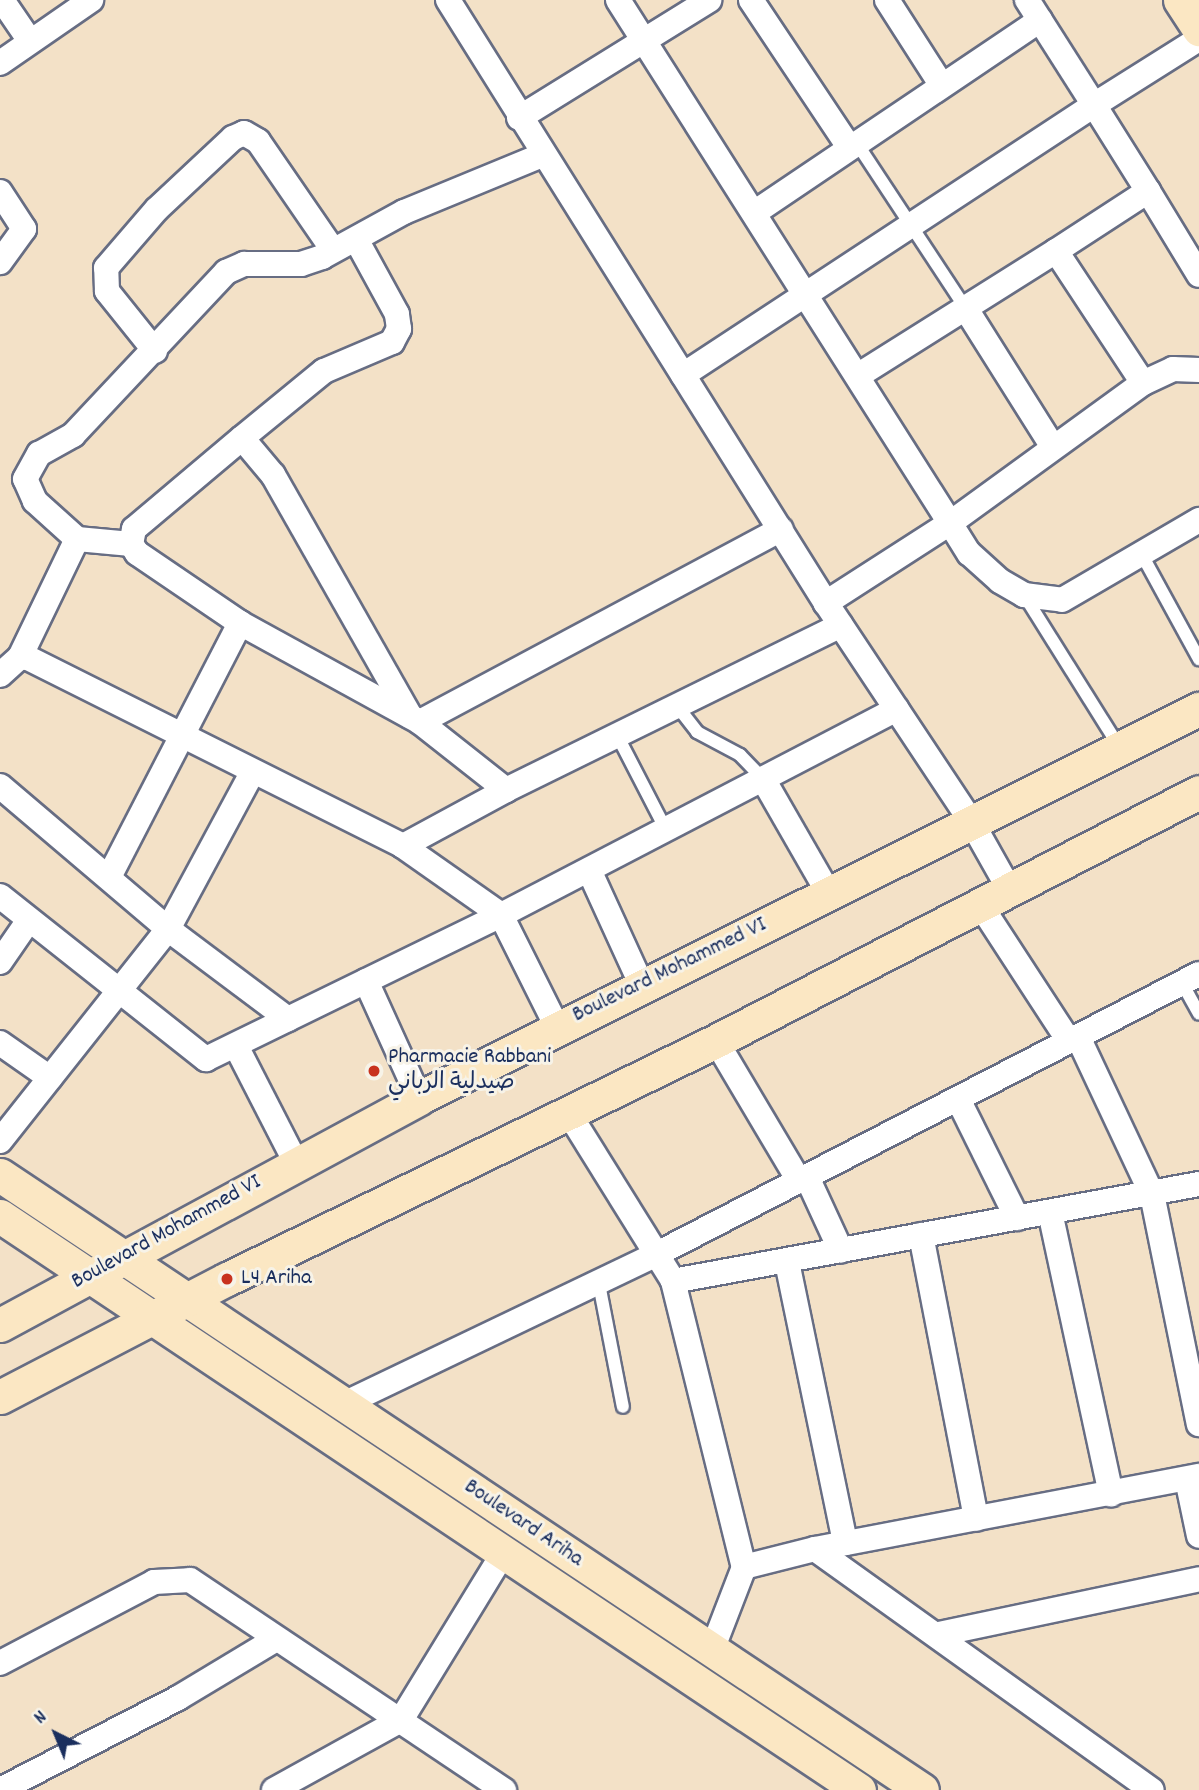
<!DOCTYPE html>
<html>
<head>
<meta charset="utf-8">
<style>
	body { margin:0 }
	#map { position:relative; width:1199px; height:1790px; overflow:hidden; background:#f3e1c7; font-family:Dekko,"Playpen Sans Arabic",sans-serif }
	div>[style] { position:absolute }
	.roads { filter:drop-shadow(2px 0 #676d83) drop-shadow(-2px 0 #676d83) drop-shadow(0 2px #676d83) drop-shadow(0 -2px #676d83) }
	.lane>* { height:12px; margin:-6px; padding:0 6px; transform-origin:6px; border-radius:6px; background:#fff }
	.street>* { height:24px; margin:-12px; padding:0 12px; transform-origin:12px; border-radius:12px; background:#fff }
	.secondary>* { height:33px; margin:-16.5px; padding:0 16.5px; transform-origin:16.5px; border-radius:16.5px; background:#fbe7c3 }
	.dots>* { width:19px; height:19px; translate:-50% -50%; box-sizing:border-box; border:4px solid #f7f3e8; border-radius:50% }
	span { translate:-50% -50%; white-space:nowrap; text-align:center; line-height:1.15; -webkit-text-stroke:6px #f7f3e8; paint-order:stroke }
	.street-label { font-size:23px; color:#1b2f5e }
	.poi-label { font-size:23px; color:#1b2f5e }
	.left { translate:0 -50%; text-align:left }
	.north { position:absolute; left:21px; top:1699px; width:70px; height:70px; -webkit-text-stroke:5px #f7f3e8; paint-order:stroke; rotate:317deg; font-size:19px; font-weight:700; line-height:28px; text-align:center; color:#1b2f5e }
	.north::after { content:''; display:block; margin:auto; width:24px; height:32px; background:#1b2f5e; clip-path:polygon(50% 0,100% 100%,50% 72%,0 100%) }
</style>
</head>
<body>
<div id="map">
	<div class="roads">
		<div class="lane">
			<i style="left:856px;top:142px;width:200px;rotate:56.6deg"></i>
			<i style="left:1142px;top:555px;width:119px;rotate:61.3deg"></i>
			<i style="left:1024px;top:595px;width:181px;rotate:57.9deg"></i>
			<i style="left:677px;top:706px;width:33px;rotate:52deg"></i>
			<i style="left:697px;top:732px;width:49px;rotate:28.1deg"></i>
			<i style="left:740px;top:755px;width:33px;rotate:46deg"></i>
			<i style="left:617px;top:735px;width:107px;rotate:62.7deg"></i>
			<i style="left:1182px;top:983px;width:35px;rotate:61deg"></i>
			<i style="left:599px;top:1284px;width:125px;rotate:79deg"></i>
		</div>
		<div class="street">
			<i style="left:2px;top:0;width:50px;rotate:55.7deg"></i>
			<i style="left:448px;top:0;width:712px;rotate:57.92deg"></i>
			<i style="left:826px;top:603px;width:264px;rotate:56.4deg"></i>
			<i style="left:972px;top:823px;width:73px;rotate:60.6deg"></i>
			<i style="left:618px;top:0;width:619px;rotate:57.59deg"></i>
			<i style="left:950px;top:523px;width:148px;rotate:147.2deg"></i>
			<i style="left:751px;top:0;width:177px;rotate:56.3deg"></i>
			<i style="left:887px;top:0;width:100px;rotate:57.3deg"></i>
			<i style="left:0;top:63px;width:111px;rotate:-34.7deg"></i>
			<i style="left:519px;top:118px;width:224px;rotate:-31.8deg"></i>
			<i style="left:1148px;top:191px;width:102px;rotate:-122.1deg"></i>
			<i style="left:1094px;top:105px;width:124px;rotate:-32.2deg"></i>
			<i style="left:0;top:192px;width:44px;rotate:57deg"></i>
			<i style="left:24px;top:229px;width:41px;rotate:126deg"></i>
			<i style="left:754px;top:213px;width:345px;rotate:-34deg"></i>
			<i style="left:1056px;top:251px;width:110px;rotate:-33.1deg"></i>
			<i style="left:1148px;top:191px;width:98px;rotate:58.7deg"></i>
			<i style="left:966px;top:309px;width:163px;rotate:57.8deg"></i>
			<i style="left:155px;top:351px;width:77px;rotate:-128.7deg"></i>
			<i style="left:107px;top:291px;width:23px;rotate:-92deg"></i>
			<i style="left:106px;top:268px;width:78px;rotate:-49.2deg"></i>
			<i style="left:157px;top:209px;width:104px;rotate:-43.1deg"></i>
			<i style="left:233px;top:138px;width:12px;rotate:-24deg"></i>
			<i style="left:244px;top:133px;width:16px;rotate:30deg"></i>
			<i style="left:258px;top:141px;width:132px;rotate:55.5deg"></i>
			<i style="left:683px;top:375px;width:492px;rotate:-33.3deg"></i>
			<i style="left:1094px;top:105px;width:125px;rotate:-122.5deg"></i>
			<i style="left:859px;top:375px;width:233px;rotate:-32.2deg"></i>
			<i style="left:1056px;top:251px;width:158px;rotate:56.6deg"></i>
			<i style="left:1143px;top:383px;width:238px;rotate:144deg"></i>
			<i style="left:950px;top:523px;width:36px;rotate:58deg"></i>
			<i style="left:969px;top:553px;width:42px;rotate:42.1deg"></i>
			<i style="left:1000px;top:581px;width:28px;rotate:30deg"></i>
			<i style="left:1024px;top:595px;width:38px;rotate:7deg"></i>
			<i style="left:1062px;top:600px;width:159px;rotate:-30.3deg"></i>
			<i style="left:1143px;top:383px;width:33px;rotate:-25deg"></i>
			<i style="left:1173px;top:369px;width:26px;rotate:2deg"></i>
			<i style="left:242px;top:438px;width:106px;rotate:-39.3deg"></i>
			<i style="left:324px;top:371px;width:74px;rotate:-23.1deg"></i>
			<i style="left:392px;top:342px;width:15px;rotate:-62deg"></i>
			<i style="left:399px;top:329px;width:15px;rotate:-98deg"></i>
			<i style="left:397px;top:314px;width:85px;rotate:-118.7deg"></i>
			<i style="left:131px;top:544px;width:54px;rotate:-174.7deg"></i>
			<i style="left:77px;top:539px;width:57px;rotate:-137.9deg"></i>
			<i style="left:35px;top:501px;width:24px;rotate:-114deg"></i>
			<i style="left:25px;top:479px;width:29px;rotate:-61deg"></i>
			<i style="left:39px;top:454px;width:39px;rotate:-29deg"></i>
			<i style="left:73px;top:435px;width:224px;rotate:-46.8deg"></i>
			<i style="left:226px;top:272px;width:20px;rotate:-24deg"></i>
			<i style="left:244px;top:264px;width:57px"></i>
			<i style="left:301px;top:264px;width:22px;rotate:-18deg"></i>
			<i style="left:322px;top:257px;width:94px;rotate:-28.8deg"></i>
			<i style="left:404px;top:212px;width:149px;rotate:-22.4deg"></i>
			<i style="left:20px;top:657px;width:131px;rotate:-64.2deg"></i>
			<i style="left:0;top:675px;width:27px;rotate:-42deg"></i>
			<i style="left:20px;top:657px;width:8px;rotate:7deg"></i>
			<i style="left:28px;top:658px;width:419px;rotate:26.6deg"></i>
			<i style="left:403px;top:846px;width:120px;rotate:35.1deg"></i>
			<i style="left:501px;top:915px;width:125px;rotate:63.4deg"></i>
			<i style="left:410px;top:716px;width:277px;rotate:-119.6deg"></i>
			<i style="left:273px;top:475px;width:48px;rotate:-130deg"></i>
			<i style="left:242px;top:438px;width:141px;rotate:139.9deg"></i>
			<i style="left:134px;top:529px;width:15px;rotate:101deg"></i>
			<i style="left:131px;top:544px;width:11px;rotate:56deg"></i>
			<i style="left:137px;top:553px;width:125px;rotate:34.2deg"></i>
			<i style="left:240px;top:623px;width:205px;rotate:28.8deg"></i>
			<i style="left:420px;top:722px;width:110px;rotate:38.3deg"></i>
			<i style="left:420px;top:722px;width:409px;rotate:-28.1deg"></i>
			<i style="left:763px;top:779px;width:133px;rotate:60.1deg"></i>
			<i style="left:0;top:786px;width:221px;rotate:40.4deg"></i>
			<i style="left:168px;top:929px;width:150px;rotate:36.9deg"></i>
			<i style="left:403px;top:846px;width:117px;rotate:-28.5deg"></i>
			<i style="left:506px;top:790px;width:373px;rotate:-26.2deg"></i>
			<i style="left:589px;top:870px;width:128px;rotate:65.4deg"></i>
			<i style="left:109px;top:877px;width:286px;rotate:-62.7deg"></i>
			<i style="left:0;top:896px;width:263px;rotate:38.4deg"></i>
			<i style="left:206px;top:1059px;width:328px;rotate:-26deg"></i>
			<i style="left:501px;top:915px;width:446px;rotate:-27.5deg"></i>
			<i style="left:979px;top:903px;width:165px;rotate:56.9deg"></i>
			<i style="left:0;top:962px;width:51px;rotate:-55.4deg"></i>
			<i style="left:366px;top:981px;width:128px;rotate:65.6deg"></i>
			<i style="left:1078px;top:1037px;width:174px;rotate:64.8deg"></i>
			<i style="left:1152px;top:1194px;width:235px;rotate:78.5deg"></i>
			<i style="left:716px;top:1041px;width:163px;rotate:59.3deg"></i>
			<i style="left:0;top:1043px;width:61px;rotate:35deg"></i>
			<i style="left:236px;top:1046px;width:129px;rotate:62.8deg"></i>
			<i style="left:958px;top:1099px;width:133px;rotate:63.6deg"></i>
			<i style="left:568px;top:1112px;width:199px;rotate:58.1deg"></i>
			<i style="left:673px;top:1281px;width:295px;rotate:76.1deg"></i>
			<i style="left:0;top:1141px;width:270px;rotate:-51.6deg"></i>
			<i style="left:168px;top:929px;width:177px;rotate:-61.7deg"></i>
			<i style="left:807px;top:1177px;width:81px;rotate:65.3deg"></i>
			<i style="left:1050px;top:1212px;width:289px;rotate:77.8deg"></i>
			<i style="left:921px;top:1235px;width:289px;rotate:79deg"></i>
			<i style="left:787px;top:1262px;width:287px;rotate:78.3deg"></i>
			<i style="left:673px;top:1281px;width:535px;rotate:-10.45deg"></i>
			<i style="left:344px;top:1404px;width:345px;rotate:-25.6deg"></i>
			<i style="left:655px;top:1255px;width:612px;rotate:-27.32deg"></i>
			<i style="left:1187px;top:1479px;width:58px;rotate:78.1deg"></i>
			<i style="left:815px;top:1549px;width:414px;rotate:35.6deg"></i>
			<i style="left:939px;top:1634px;width:266px;rotate:-11.9deg"></i>
			<i style="left:712px;top:1650px;width:89px;rotate:-68.9deg"></i>
			<i style="left:744px;top:1567px;width:73px;rotate:-14.2deg"></i>
			<i style="left:815px;top:1549px;width:391px;rotate:-10.8deg"></i>
			<i style="left:0;top:1663px;width:174px;rotate:-27.7deg"></i>
			<i style="left:154px;top:1582px;width:36px;rotate:-3deg"></i>
			<i style="left:190px;top:1580px;width:378px;rotate:33.8deg"></i>
			<i style="left:0;top:1790px;width:200px;rotate:-27.3deg"></i>
			<i style="left:178px;top:1698px;width:114px;rotate:-31deg"></i>
			<i style="left:274px;top:1790px;width:145px;rotate:-28.9deg"></i>
			<i style="left:401px;top:1720px;width:197px;rotate:-58.5deg"></i>
		</div>
		<div class="secondary">
			<i style="left:1180px;top:0;width:35px;rotate:57deg"></i>
			<i style="left:0;top:1175px;width:1108px;rotate:33.7deg"></i>
			<i style="left:0;top:1216px;width:1033px;rotate:33.75deg"></i>
			<i style="left:0;top:1325px;width:477px;rotate:-28.4deg"></i>
			<i style="left:419px;top:1098px;width:872px;rotate:-26.51deg"></i>
			<i style="left:0;top:1397px;width:256px;rotate:-27.5deg"></i>
			<i style="left:227px;top:1279px;width:544px;rotate:-25.95deg"></i>
			<i style="left:716px;top:1041px;width:543px;rotate:-27.27deg"></i>
		</div>
	</div>
	<div class="dots">
		<i style="left:374px;top:1071px;background:#c8321e"></i>
		<i style="left:227px;top:1279px;background:#c8321e"></i>
	</div>
	<div class="street-label">
		<span style="left:670px;top:971px;rotate:-26deg">Boulevard Mohammed VI</span>
		<span style="left:167px;top:1233px;rotate:-29deg">Boulevard Mohammed VI</span>
		<span style="left:523px;top:1524px;rotate:34deg">Boulevard Ariha</span>
	</div>
	<div class="poi-label">
		<span class="left" style="left:388px;top:1071px">Pharmacie Rabbani<br>صيدلية الرباني</span>
		<span class="left" style="left:241px;top:1279px">L4 Ariha</span>
	</div>
	<div class="north">N</div>
</div>
</body>
</html>
